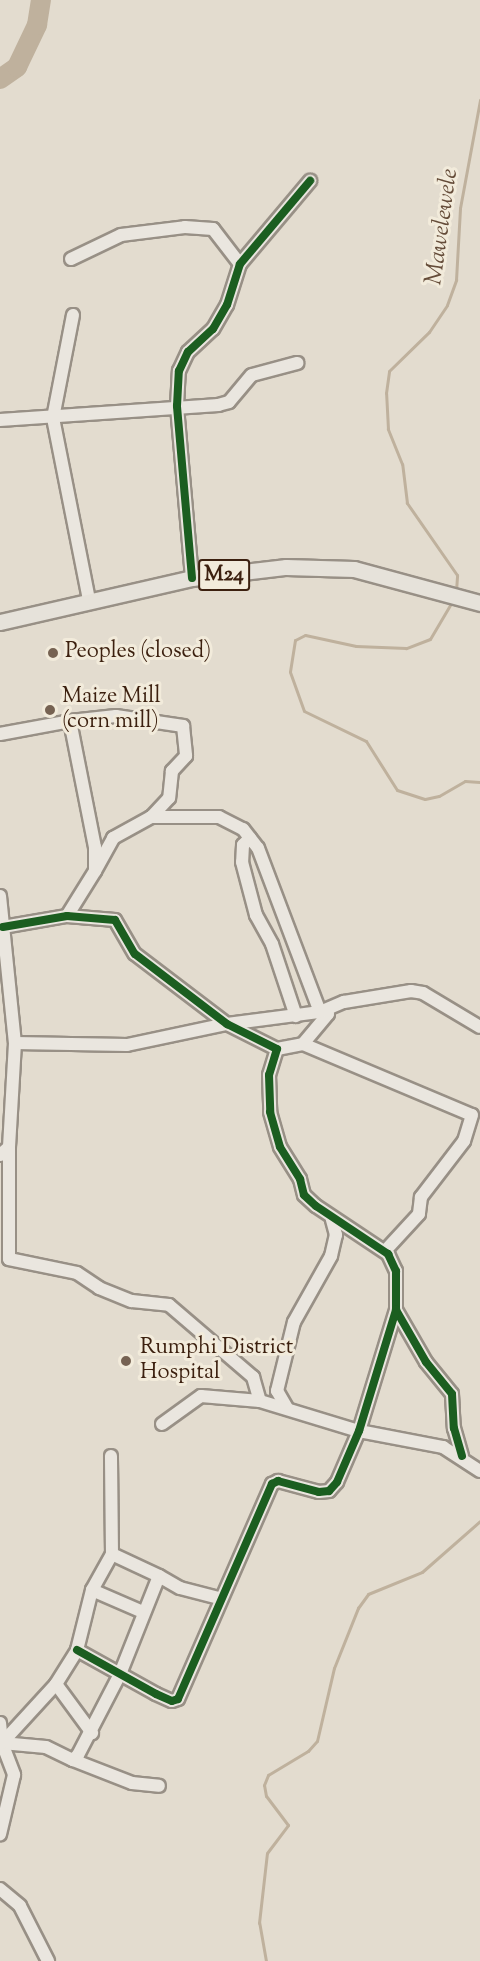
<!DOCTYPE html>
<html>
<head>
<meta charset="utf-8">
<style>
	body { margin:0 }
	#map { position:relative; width:480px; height:1961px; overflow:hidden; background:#e3dccf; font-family:"Sorts Mill Goudy",serif }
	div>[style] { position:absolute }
	.stream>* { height:3px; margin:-1.5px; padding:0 1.5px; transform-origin:1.5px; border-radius:1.5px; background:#bfb19d }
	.river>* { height:20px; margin:-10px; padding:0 10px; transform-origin:10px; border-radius:10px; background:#bfb19d }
	.roads { filter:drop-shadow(2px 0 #989086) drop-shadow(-2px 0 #989086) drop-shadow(0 2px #989086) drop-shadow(0 -2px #989086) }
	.minor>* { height:12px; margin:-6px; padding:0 6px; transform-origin:6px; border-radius:6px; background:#eae6df }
	.major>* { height:15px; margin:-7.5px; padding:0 7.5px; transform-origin:7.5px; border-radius:7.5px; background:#e6e2da }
	.cycleway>* { height:8px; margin:-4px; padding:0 4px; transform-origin:4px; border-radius:4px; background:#1b5e20 }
	.dots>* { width:16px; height:16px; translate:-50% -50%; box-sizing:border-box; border:3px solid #f2ebdb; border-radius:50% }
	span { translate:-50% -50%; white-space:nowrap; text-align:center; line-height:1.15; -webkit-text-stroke:6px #f2ebdb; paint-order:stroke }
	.shield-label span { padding:2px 4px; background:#f2ebdb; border:2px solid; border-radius:4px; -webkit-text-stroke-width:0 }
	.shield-label { font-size:21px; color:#3c200f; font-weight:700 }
	.poi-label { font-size:22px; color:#3c200f }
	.left { translate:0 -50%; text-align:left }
	.water-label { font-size:24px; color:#654c39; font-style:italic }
</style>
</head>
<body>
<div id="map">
	<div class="stream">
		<i style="left:456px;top:591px;width:16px;rotate:-86deg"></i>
		<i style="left:457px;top:575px;width:88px;rotate:-124.8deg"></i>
		<i style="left:407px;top:503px;width:39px;rotate:-97deg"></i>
		<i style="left:402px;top:464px;width:38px;rotate:-112deg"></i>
		<i style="left:388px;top:429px;width:36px;rotate:-93deg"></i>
		<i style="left:386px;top:393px;width:22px;rotate:-82deg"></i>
		<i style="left:389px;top:371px;width:56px;rotate:-44.3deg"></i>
		<i style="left:429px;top:332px;width:32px;rotate:-56deg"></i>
		<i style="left:447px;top:305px;width:27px;rotate:-70deg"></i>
		<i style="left:456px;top:280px;width:72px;rotate:-86.8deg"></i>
		<i style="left:460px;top:208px;width:110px;rotate:-79.5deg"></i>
		<i style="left:453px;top:600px;width:45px;rotate:120.5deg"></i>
		<i style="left:430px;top:639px;width:26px;rotate:159deg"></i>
		<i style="left:406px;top:648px;width:50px;rotate:-177.7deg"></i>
		<i style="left:356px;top:646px;width:52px;rotate:-167.8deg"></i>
		<i style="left:305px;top:635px;width:11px;rotate:153deg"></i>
		<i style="left:295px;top:640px;width:32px;rotate:99deg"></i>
		<i style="left:290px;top:672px;width:41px;rotate:70.3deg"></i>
		<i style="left:304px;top:711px;width:69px;rotate:25.8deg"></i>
		<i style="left:366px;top:741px;width:58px;rotate:57.7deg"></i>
		<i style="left:397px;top:790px;width:29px;rotate:18deg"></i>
		<i style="left:425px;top:799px;width:14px;rotate:-12deg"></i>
		<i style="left:439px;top:796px;width:30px;rotate:-30deg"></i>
		<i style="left:465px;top:781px;width:15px;rotate:4deg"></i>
		<i style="left:266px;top:1961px;width:39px;rotate:-100deg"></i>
		<i style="left:259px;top:1923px;width:70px;rotate:-83.5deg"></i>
		<i style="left:267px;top:1853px;width:35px;rotate:-53deg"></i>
		<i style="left:288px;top:1825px;width:36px;rotate:-127deg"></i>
		<i style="left:266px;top:1796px;width:11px;rotate:-100deg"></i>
		<i style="left:264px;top:1785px;width:11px;rotate:-68deg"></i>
		<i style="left:268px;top:1775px;width:47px;rotate:-31deg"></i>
		<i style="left:308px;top:1751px;width:13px;rotate:-48deg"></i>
		<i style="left:317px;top:1741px;width:75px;rotate:-76.9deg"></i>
		<i style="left:334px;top:1668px;width:65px;rotate:-68.2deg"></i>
		<i style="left:358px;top:1608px;width:17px;rotate:-54deg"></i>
		<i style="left:368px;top:1594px;width:58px;rotate:-22.2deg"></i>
		<i style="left:422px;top:1572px;width:77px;rotate:-41.3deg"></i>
	</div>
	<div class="river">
		<i style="left:0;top:79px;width:21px;rotate:-35deg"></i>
		<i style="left:17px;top:67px;width:47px;rotate:-64.5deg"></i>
		<i style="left:37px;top:25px;width:25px;rotate:-81deg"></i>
	</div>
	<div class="roads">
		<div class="minor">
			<i style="left:71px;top:259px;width:55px;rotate:-25.6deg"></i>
			<i style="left:121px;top:235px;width:64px;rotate:-7.1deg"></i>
			<i style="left:185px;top:227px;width:28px;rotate:4deg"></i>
			<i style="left:213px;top:229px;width:44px;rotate:52.4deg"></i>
			<i style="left:73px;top:315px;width:105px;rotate:101deg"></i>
			<i style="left:53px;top:418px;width:186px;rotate:78.8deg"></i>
			<i style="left:0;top:420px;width:219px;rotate:-3.9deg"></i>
			<i style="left:218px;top:405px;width:11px;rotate:-15deg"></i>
			<i style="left:229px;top:402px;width:35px;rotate:-50deg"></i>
			<i style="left:252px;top:375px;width:47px;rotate:-14.9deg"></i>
			<i style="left:192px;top:578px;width:173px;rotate:-95deg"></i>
			<i style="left:177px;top:406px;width:35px;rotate:-87deg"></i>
			<i style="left:179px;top:371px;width:21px;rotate:-65deg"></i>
			<i style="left:188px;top:352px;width:34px;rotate:-43deg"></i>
			<i style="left:213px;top:329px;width:28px;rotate:-60deg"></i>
			<i style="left:227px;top:305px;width:43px;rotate:-72.4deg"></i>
			<i style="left:240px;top:264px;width:109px;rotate:-49.9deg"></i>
			<i style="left:70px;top:721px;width:46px;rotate:-6.2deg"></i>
			<i style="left:116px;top:716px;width:68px;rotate:8.5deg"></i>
			<i style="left:183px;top:726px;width:30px;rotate:84deg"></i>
			<i style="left:186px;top:756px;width:21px;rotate:133deg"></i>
			<i style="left:172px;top:771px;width:27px;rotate:96deg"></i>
			<i style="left:169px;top:798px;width:26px;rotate:133deg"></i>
			<i style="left:0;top:734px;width:71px;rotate:-10.5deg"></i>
			<i style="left:70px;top:721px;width:128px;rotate:78.8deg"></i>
			<i style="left:95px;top:847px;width:24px;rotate:90deg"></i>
			<i style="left:95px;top:871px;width:53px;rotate:121.9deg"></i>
			<i style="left:250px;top:838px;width:10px;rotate:135deg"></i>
			<i style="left:243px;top:845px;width:17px;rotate:93deg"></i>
			<i style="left:242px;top:862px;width:55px;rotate:75.2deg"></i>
			<i style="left:256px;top:915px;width:33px;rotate:61deg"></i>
			<i style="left:272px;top:944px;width:76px;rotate:71.6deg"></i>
			<i style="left:95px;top:871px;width:38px;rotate:-61deg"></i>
			<i style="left:113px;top:838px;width:43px;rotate:-28.9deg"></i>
			<i style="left:151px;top:817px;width:68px"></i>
			<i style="left:219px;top:817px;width:27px;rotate:27deg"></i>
			<i style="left:243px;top:829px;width:24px;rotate:52deg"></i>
			<i style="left:258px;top:848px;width:175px;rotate:69.3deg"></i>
			<i style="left:320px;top:1012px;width:8px;rotate:14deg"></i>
			<i style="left:328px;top:1014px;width:39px;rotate:130deg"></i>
			<i style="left:0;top:896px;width:148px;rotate:84.2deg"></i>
			<i style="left:15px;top:1043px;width:104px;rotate:93.3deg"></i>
			<i style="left:9px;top:1147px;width:12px;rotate:138deg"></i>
			<i style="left:3px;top:927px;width:65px;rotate:-9.8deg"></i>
			<i style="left:67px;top:916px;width:48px;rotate:4.8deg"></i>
			<i style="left:115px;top:920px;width:39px;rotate:60deg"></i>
			<i style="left:135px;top:954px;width:116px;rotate:37.3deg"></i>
			<i style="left:227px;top:1024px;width:56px;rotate:26.6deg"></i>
			<i style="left:277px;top:1049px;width:27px;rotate:107deg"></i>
			<i style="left:269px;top:1075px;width:37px;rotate:88deg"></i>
			<i style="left:270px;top:1112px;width:36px;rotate:74deg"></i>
			<i style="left:280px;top:1147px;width:38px;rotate:58deg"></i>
			<i style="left:300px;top:1179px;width:16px;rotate:76deg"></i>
			<i style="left:304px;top:1195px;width:16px;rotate:43deg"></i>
			<i style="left:316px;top:1206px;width:87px;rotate:33.7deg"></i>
			<i style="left:388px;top:1254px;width:19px;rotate:65deg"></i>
			<i style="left:396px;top:1271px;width:39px;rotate:90deg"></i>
			<i style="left:396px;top:1310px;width:60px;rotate:60deg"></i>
			<i style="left:426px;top:1362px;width:41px;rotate:50.9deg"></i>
			<i style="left:452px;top:1394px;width:34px;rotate:87deg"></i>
			<i style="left:454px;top:1428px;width:29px;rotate:74deg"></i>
			<i style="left:15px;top:1043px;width:112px;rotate:1deg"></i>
			<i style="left:127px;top:1045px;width:102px;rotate:-11.9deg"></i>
			<i style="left:227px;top:1024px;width:94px;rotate:-7.4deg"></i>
			<i style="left:320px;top:1012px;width:26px;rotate:-23deg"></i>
			<i style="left:344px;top:1002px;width:68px;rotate:-9.3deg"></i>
			<i style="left:411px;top:991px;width:12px;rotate:9deg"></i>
			<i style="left:423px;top:993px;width:66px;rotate:30.8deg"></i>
			<i style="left:277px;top:1049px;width:26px;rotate:-11deg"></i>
			<i style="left:303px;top:1044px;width:183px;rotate:22.8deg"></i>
			<i style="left:472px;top:1115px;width:27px;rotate:107deg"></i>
			<i style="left:464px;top:1141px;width:71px;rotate:127.5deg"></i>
			<i style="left:421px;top:1197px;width:17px;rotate:97deg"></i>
			<i style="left:419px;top:1214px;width:50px;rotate:132.6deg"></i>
			<i style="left:9px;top:1147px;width:112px;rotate:90deg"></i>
			<i style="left:9px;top:1259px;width:69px;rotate:11.6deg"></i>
			<i style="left:77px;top:1273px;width:27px;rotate:34deg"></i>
			<i style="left:99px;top:1288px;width:35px;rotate:22deg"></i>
			<i style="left:132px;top:1301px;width:37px;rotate:6deg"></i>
			<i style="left:169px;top:1305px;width:111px;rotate:40.6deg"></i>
			<i style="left:253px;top:1377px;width:25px;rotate:74deg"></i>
			<i style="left:287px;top:1408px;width:20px;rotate:-120deg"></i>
			<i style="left:277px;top:1391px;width:71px;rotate:-76.2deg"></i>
			<i style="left:294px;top:1322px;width:76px;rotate:-60.7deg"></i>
			<i style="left:331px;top:1256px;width:22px;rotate:-77deg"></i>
			<i style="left:336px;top:1235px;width:16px;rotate:-105deg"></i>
			<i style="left:162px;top:1424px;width:48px;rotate:-35.7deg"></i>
			<i style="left:201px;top:1396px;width:59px;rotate:4.8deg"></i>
			<i style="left:260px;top:1401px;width:103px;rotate:16.9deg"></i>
			<i style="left:359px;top:1431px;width:86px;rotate:10.8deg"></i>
			<i style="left:443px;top:1447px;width:44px;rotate:33deg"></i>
			<i style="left:159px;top:1576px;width:24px;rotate:30deg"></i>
			<i style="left:180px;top:1588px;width:40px;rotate:14.4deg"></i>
			<i style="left:92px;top:1590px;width:56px;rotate:23.3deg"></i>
			<i style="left:77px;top:1650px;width:90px;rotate:29.1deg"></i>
			<i style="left:156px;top:1694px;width:17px;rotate:24deg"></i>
			<i style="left:172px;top:1701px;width:6px;rotate:-18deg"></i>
			<i style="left:178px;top:1699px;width:235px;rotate:-66.4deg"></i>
			<i style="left:272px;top:1484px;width:7px;rotate:-27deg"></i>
			<i style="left:278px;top:1481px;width:42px;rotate:15deg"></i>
			<i style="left:319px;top:1492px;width:10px;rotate:-6deg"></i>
			<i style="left:329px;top:1491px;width:12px;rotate:-48deg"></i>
			<i style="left:337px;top:1482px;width:56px;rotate:-66.7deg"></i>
			<i style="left:359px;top:1431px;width:127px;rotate:-73deg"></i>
			<i style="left:56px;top:1684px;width:61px;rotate:53.7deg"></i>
			<i style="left:0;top:1723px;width:20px;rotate:84deg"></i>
			<i style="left:2px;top:1743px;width:34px;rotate:69deg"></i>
			<i style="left:14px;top:1775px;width:61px;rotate:103.3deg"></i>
			<i style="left:2px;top:1743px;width:44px;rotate:5.2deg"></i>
			<i style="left:46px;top:1747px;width:30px;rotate:26deg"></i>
			<i style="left:73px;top:1760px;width:7px;rotate:-45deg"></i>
			<i style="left:78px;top:1755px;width:91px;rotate:-62.6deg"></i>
			<i style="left:120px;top:1674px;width:105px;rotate:-68.3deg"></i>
			<i style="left:159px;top:1576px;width:52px;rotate:-154.9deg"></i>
			<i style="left:112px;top:1554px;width:98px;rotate:-90.6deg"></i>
			<i style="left:2px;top:1743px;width:80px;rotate:-47.5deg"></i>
			<i style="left:56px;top:1684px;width:40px;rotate:-58deg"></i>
			<i style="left:77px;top:1650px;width:62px;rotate:-76deg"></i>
			<i style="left:92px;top:1590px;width:41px;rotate:-60.9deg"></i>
			<i style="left:73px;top:1760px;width:63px;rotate:21.3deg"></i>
			<i style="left:132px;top:1783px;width:27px;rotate:6deg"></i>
			<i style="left:0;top:1889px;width:26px;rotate:40deg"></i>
			<i style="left:20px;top:1906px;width:62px;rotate:63deg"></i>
		</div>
		<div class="major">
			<i style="left:0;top:622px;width:197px;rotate:-12.9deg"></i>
			<i style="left:192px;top:578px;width:95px;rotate:-6.7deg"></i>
			<i style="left:286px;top:567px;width:68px;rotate:1.7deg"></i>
			<i style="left:354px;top:569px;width:131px;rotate:15.1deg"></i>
		</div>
	</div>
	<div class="cycleway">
		<i style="left:192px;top:578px;width:173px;rotate:-95deg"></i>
		<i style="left:177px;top:406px;width:35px;rotate:-87deg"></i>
		<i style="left:179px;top:371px;width:21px;rotate:-65deg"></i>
		<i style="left:188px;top:352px;width:34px;rotate:-43deg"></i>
		<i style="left:213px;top:329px;width:28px;rotate:-60deg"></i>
		<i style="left:227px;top:305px;width:43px;rotate:-72.4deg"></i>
		<i style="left:240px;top:264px;width:109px;rotate:-49.9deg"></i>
		<i style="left:3px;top:927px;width:65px;rotate:-9.8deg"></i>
		<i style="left:67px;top:916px;width:48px;rotate:4.8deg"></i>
		<i style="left:115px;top:920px;width:39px;rotate:60deg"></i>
		<i style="left:135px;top:954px;width:116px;rotate:37.3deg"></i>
		<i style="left:227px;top:1024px;width:56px;rotate:26.6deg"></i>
		<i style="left:277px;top:1049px;width:27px;rotate:107deg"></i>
		<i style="left:269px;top:1075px;width:37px;rotate:88deg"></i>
		<i style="left:270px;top:1112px;width:36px;rotate:74deg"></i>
		<i style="left:280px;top:1147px;width:38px;rotate:58deg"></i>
		<i style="left:300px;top:1179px;width:16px;rotate:76deg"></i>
		<i style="left:304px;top:1195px;width:16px;rotate:43deg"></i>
		<i style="left:316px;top:1206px;width:87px;rotate:33.7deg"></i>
		<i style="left:388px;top:1254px;width:19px;rotate:65deg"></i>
		<i style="left:396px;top:1271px;width:39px;rotate:90deg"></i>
		<i style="left:396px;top:1310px;width:60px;rotate:60deg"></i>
		<i style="left:426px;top:1362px;width:41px;rotate:50.9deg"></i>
		<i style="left:452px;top:1394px;width:34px;rotate:87deg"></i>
		<i style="left:454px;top:1428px;width:29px;rotate:74deg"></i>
		<i style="left:77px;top:1650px;width:90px;rotate:29.1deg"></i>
		<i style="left:156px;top:1694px;width:17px;rotate:24deg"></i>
		<i style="left:172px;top:1701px;width:6px;rotate:-18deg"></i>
		<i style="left:178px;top:1699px;width:235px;rotate:-66.4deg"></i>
		<i style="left:272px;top:1484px;width:7px;rotate:-27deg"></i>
		<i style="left:278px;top:1481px;width:42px;rotate:15deg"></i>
		<i style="left:319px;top:1492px;width:10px;rotate:-6deg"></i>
		<i style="left:329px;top:1491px;width:12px;rotate:-48deg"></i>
		<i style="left:337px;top:1482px;width:56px;rotate:-66.7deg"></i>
		<i style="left:359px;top:1431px;width:127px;rotate:-73deg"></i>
	</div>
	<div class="dots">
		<i style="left:53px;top:653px;background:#766252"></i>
		<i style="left:50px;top:710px;background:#766252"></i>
		<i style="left:126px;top:1361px;background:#766252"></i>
	</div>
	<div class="shield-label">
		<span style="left:224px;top:575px">M24</span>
	</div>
	<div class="poi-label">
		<span class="left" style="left:65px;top:653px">Peoples (closed)</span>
		<span class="left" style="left:62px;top:710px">Maize Mill<br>(corn mill)</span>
		<span class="left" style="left:140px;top:1361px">Rumphi District<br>Hospital</span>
	</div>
	<div class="water-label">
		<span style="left:443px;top:227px;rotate:-82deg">Mawelewele</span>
	</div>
</div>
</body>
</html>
